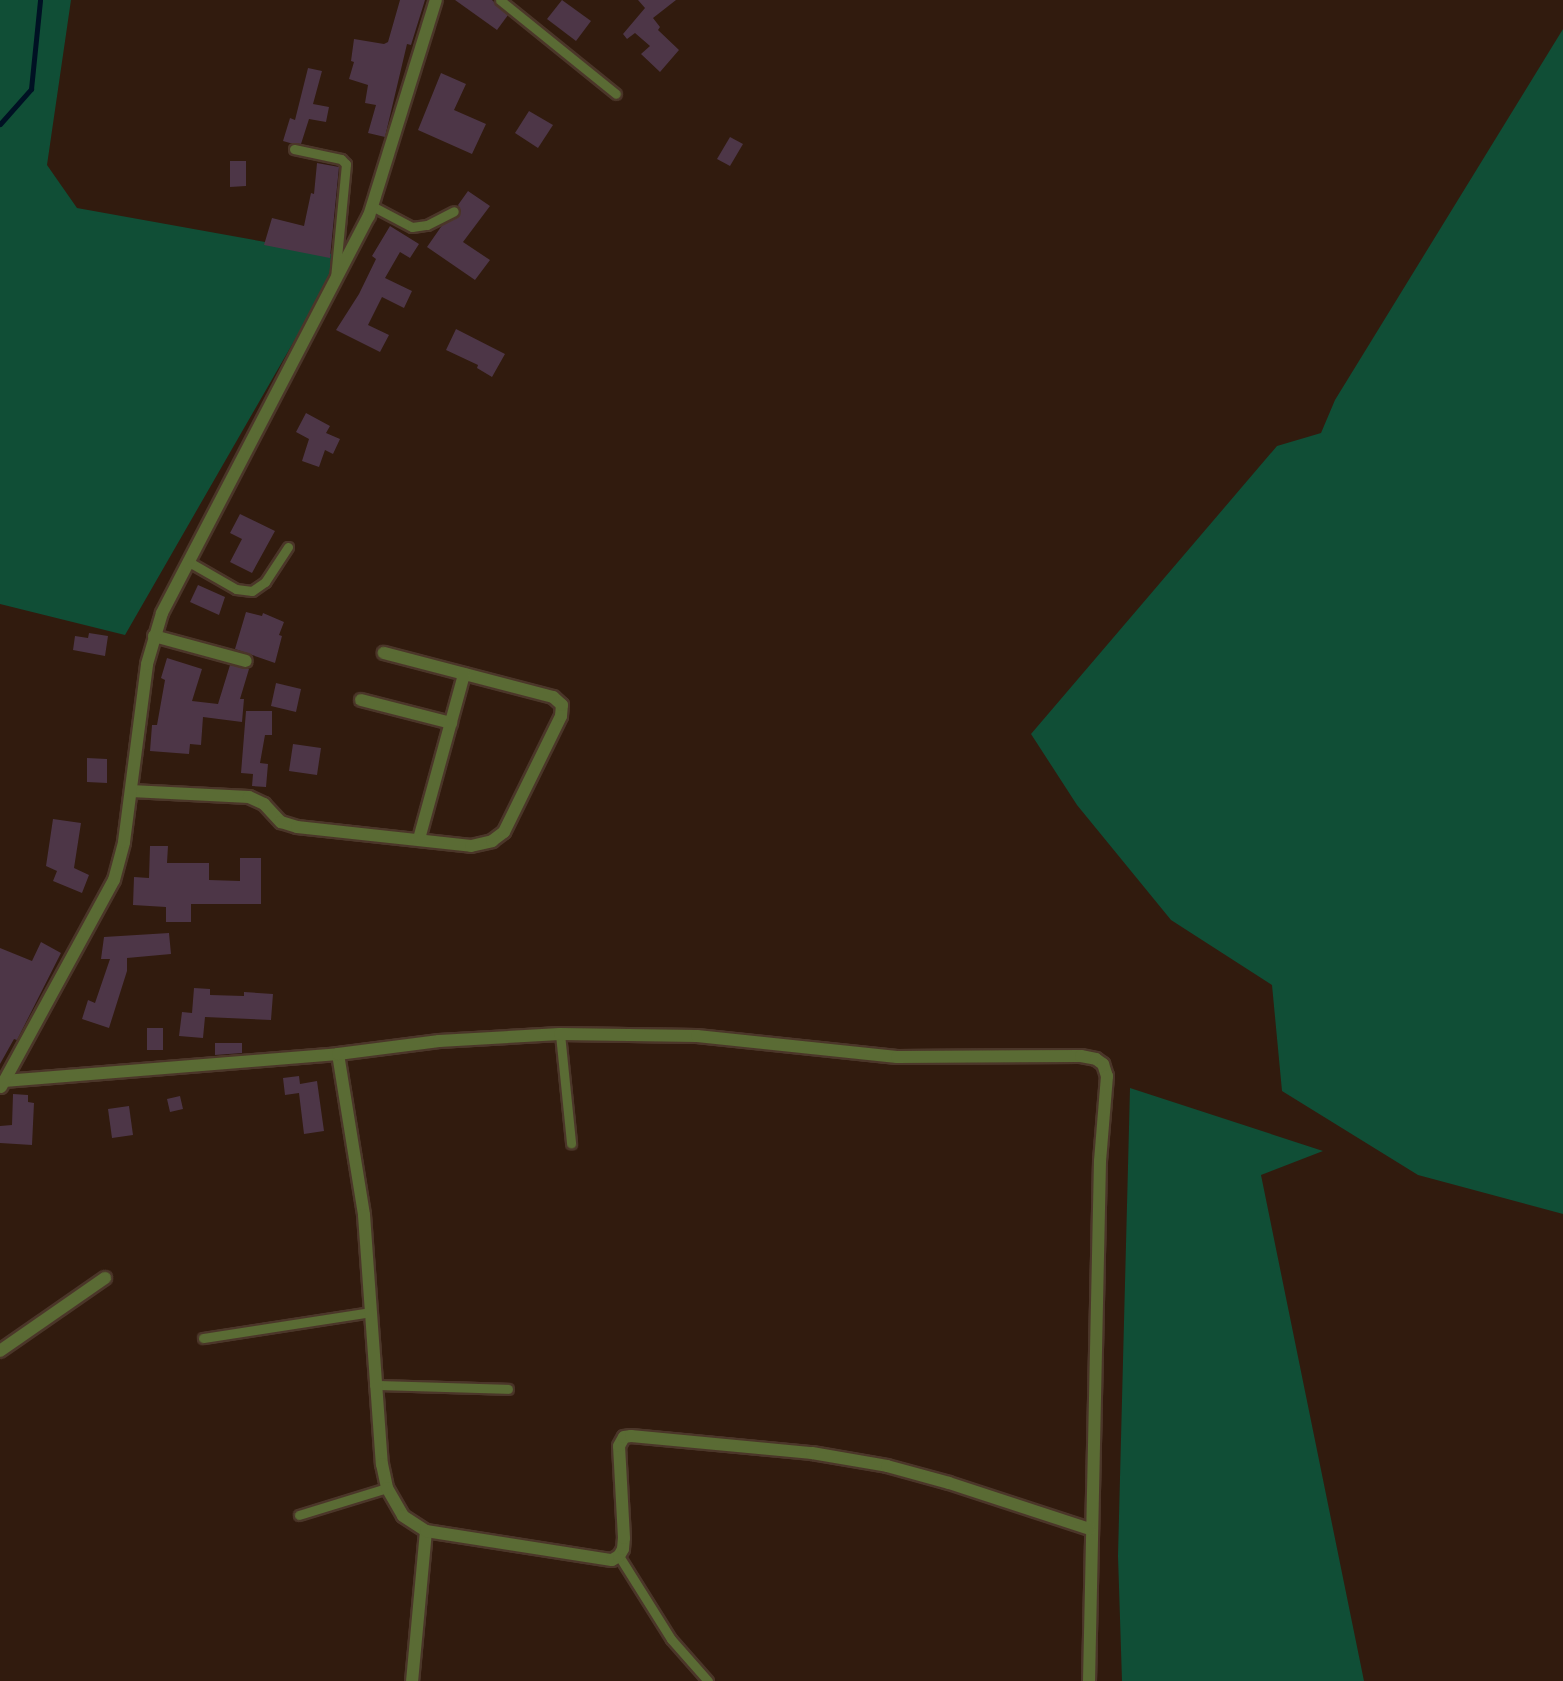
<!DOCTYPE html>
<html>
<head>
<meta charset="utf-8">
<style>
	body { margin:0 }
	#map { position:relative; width:1563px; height:1681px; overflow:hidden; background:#311b0e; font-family:"DejaVu Sans",sans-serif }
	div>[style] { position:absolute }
	.green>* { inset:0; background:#104e36 }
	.stream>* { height:5px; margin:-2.5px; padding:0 2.5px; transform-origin:2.5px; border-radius:2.5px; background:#001123 }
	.building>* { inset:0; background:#4d3647 }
	.roads { filter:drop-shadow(2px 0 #4b3629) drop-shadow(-2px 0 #4b3629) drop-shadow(0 2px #4b3629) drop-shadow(0 -2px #4b3629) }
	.service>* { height:9px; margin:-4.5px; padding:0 4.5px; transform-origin:4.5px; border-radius:4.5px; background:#5a6b34 }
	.minor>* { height:12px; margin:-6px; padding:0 6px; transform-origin:6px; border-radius:6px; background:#5a6b34 }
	span { translate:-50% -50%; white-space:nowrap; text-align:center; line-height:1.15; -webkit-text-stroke:4.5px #120804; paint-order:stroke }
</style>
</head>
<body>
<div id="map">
	<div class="green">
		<i style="clip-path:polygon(0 0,71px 0,47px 165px,77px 208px,343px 256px,125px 635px,0 604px)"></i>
		<i style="clip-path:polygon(1563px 29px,1563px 1214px,1418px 1175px,1282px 1091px,1272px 985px,1171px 920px,1077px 805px,1031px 734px,1277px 446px,1321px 433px,1335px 400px)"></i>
		<i style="clip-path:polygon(1130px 1088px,1323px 1151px,1261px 1175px,1364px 1681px,1122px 1681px,1118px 1556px)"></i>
	</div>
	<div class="stream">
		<i style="left:0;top:124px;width:47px;rotate:-48.5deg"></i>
		<i style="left:31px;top:89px;width:89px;rotate:-84.2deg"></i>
	</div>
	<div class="building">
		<i style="clip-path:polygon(400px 0,425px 0,411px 45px,407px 44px,385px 137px,368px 133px,376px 105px,365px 103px,368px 85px,349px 79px,354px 62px,351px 61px,354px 39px,384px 44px,388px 42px)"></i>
		<i style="clip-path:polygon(455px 0,492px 0,508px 15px,497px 30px)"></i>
		<i style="clip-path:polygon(562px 0,591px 21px,576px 41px,547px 19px)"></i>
		<i style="clip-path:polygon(638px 0,676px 0,653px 18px,660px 27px,658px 30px,679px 50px,660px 72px,641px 54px,650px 46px,635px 33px,627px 39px,623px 34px,645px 8px)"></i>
		<i style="clip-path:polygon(308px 68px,322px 71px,313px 104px,329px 107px,326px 122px,309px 119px,301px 144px,290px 143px,283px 141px,290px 118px,295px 120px)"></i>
		<i style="clip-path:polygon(441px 73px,466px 84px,454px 110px,486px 124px,472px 154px,418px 130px)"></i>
		<i style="clip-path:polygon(529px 111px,553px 125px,538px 148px,515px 133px)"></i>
		<i style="clip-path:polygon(730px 137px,743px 144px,730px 166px,717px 159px)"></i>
		<i style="clip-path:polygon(230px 161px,246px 161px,246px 186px,230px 187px)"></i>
		<i style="clip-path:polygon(317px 163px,339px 167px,330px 258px,264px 245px,272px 218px,304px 226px,311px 193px,314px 194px)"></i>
		<i style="clip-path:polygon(468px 191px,490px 206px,463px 242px,490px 260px,475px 280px,427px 247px,443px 224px,459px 215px,461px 211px,458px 205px)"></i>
		<i style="clip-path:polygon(390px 226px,419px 244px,410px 258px,400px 252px,385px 278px,412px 291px,404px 308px,382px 297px,368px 325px,389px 335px,380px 352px,336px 330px,359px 294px,376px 259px,372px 256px)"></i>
		<i style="clip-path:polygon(456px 329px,505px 354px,492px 377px,477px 368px,478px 365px,446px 350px)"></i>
		<i style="clip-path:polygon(306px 413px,330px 426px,326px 433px,340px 439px,333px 454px,325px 450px,319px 467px,302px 461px,309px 439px,296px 432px)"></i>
		<i style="clip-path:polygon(240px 514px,275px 531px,252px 573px,230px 562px,242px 539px,230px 533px)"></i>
		<i style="clip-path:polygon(198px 585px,225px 597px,219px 615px,190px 602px)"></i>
		<i style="clip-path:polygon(246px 612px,262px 616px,263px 613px,284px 622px,279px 635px,282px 636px,275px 663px,235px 649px)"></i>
		<i style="clip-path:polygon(89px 633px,108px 636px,105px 656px,73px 650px,75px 636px,88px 638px)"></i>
		<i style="clip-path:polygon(167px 658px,202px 669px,192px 701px,218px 704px,230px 665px,249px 669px,240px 699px,244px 699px,242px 722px,203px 717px,201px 745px,190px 744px,189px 754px,150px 751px,152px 725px,157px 725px,165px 680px,161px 678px)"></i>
		<i style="clip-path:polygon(276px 683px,301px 689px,296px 712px,271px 706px)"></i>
		<i style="clip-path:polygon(246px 711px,272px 711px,272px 735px,265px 735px,260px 763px,268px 764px,266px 787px,252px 786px,253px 774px,241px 773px)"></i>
		<i style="clip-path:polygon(293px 744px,321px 748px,317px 775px,289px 771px)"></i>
		<i style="clip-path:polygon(87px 758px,107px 759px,107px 783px,87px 782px)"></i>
		<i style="clip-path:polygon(53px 819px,81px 823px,74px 868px,89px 875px,82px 893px,53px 881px,57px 871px,46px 866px)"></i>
		<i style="clip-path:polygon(150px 846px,168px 846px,167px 863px,209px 863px,209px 880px,240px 881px,240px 858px,261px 858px,261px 904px,191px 904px,191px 922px,166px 922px,166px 907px,133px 905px,134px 877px,149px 878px)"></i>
		<i style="clip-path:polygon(169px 933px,171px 954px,127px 958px,127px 971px,109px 1028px,82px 1019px,88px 1000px,95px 1003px,110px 959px,101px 959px,104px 937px)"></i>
		<i style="clip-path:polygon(41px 942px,61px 953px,17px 1040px,14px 1039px,0 1064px,0 948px,32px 961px)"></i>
		<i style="clip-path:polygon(194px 988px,210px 989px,210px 995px,244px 996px,244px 992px,273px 994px,271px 1020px,205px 1017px,203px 1038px,179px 1036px,182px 1012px,192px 1013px)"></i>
		<i style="clip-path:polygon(147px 1028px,163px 1028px,163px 1050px,147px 1050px)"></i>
		<i style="clip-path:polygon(215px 1043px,242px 1043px,242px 1053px,215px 1055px)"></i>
		<i style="clip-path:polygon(299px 1076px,300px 1084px,317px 1081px,324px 1131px,304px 1134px,299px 1093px,285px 1095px,283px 1078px)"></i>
		<i style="clip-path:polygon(13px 1094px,28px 1095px,28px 1102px,34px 1103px,32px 1145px,0 1143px,0 1126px,12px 1125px)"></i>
		<i style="clip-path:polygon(180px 1096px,183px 1109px,170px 1112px,167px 1099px)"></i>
		<i style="clip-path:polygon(129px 1106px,133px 1135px,112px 1138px,108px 1109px)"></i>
	</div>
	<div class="roads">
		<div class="service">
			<i style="left:500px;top:0;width:149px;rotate:39deg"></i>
			<i style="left:294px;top:149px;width:48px;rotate:12deg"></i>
			<i style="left:341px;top:159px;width:7px;rotate:45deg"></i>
			<i style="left:346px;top:164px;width:115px;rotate:95.5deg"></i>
			<i style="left:372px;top:206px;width:45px;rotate:27.7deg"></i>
			<i style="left:412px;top:227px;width:15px;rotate:-8deg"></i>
			<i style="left:427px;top:225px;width:30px;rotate:-27deg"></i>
			<i style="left:189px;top:562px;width:54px;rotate:29.9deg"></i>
			<i style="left:236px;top:589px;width:16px;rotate:7deg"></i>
			<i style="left:252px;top:591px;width:16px;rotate:-35deg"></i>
			<i style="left:265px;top:582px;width:42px;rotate:-56.7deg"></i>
			<i style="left:560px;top:1034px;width:110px;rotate:84.2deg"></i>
			<i style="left:203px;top:1338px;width:169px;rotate:-8.8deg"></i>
			<i style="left:374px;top:1385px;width:134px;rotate:1.7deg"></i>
			<i style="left:299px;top:1515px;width:92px;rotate:-17.1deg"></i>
			<i style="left:619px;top:1556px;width:98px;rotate:57.9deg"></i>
			<i style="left:671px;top:1639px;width:56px;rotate:48.6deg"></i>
		</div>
		<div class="minor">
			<i style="left:154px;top:636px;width:95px;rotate:15.2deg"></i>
			<i style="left:361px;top:700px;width:93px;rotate:14.3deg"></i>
			<i style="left:131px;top:791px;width:118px;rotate:2.9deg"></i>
			<i style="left:249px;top:797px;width:17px;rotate:25deg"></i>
			<i style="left:264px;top:804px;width:25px;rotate:47deg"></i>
			<i style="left:281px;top:822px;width:17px;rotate:17deg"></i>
			<i style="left:297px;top:827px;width:175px;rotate:6.2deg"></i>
			<i style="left:471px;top:846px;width:22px;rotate:-13deg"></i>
			<i style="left:492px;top:841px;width:15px;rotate:-37deg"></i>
			<i style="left:504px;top:832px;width:129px;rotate:-63.8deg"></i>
			<i style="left:561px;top:716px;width:11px;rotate:-85deg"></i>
			<i style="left:562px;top:705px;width:12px;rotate:-138deg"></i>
			<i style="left:553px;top:697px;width:175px;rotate:-165.4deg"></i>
			<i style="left:419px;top:839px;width:171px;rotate:-74.7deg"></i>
			<i style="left:338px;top:1054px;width:163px;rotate:80.8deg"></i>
			<i style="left:364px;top:1215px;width:250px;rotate:85.9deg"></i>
			<i style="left:382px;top:1464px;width:25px;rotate:78deg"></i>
			<i style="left:387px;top:1488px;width:32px;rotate:60deg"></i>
			<i style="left:403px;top:1516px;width:27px;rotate:33deg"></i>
			<i style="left:426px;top:1531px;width:151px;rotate:95.3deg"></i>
			<i style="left:4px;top:1081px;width:335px;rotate:-4.6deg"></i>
			<i style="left:338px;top:1054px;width:102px;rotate:-7.3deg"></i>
			<i style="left:439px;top:1041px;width:121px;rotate:-3.3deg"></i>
			<i style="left:560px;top:1034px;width:137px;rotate:0.8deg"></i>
			<i style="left:697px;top:1036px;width:201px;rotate:6deg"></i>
			<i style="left:897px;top:1057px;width:184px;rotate:-0.3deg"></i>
			<i style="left:1081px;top:1056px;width:15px;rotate:11deg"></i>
			<i style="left:1096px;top:1059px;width:9px;rotate:36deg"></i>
			<i style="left:1103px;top:1064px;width:13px;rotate:72deg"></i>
			<i style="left:1107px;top:1076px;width:85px;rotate:94.7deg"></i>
			<i style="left:1100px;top:1161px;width:520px;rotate:91.21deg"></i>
			<i style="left:1px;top:1087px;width:236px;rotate:-61.4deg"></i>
			<i style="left:114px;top:880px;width:39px;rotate:-75deg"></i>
			<i style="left:124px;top:842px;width:179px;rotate:-82.6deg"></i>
			<i style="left:147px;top:664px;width:53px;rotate:-73.6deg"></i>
			<i style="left:162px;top:613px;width:448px;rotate:-62.5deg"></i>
			<i style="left:369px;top:216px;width:226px;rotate:-72.8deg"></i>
			<i style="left:0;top:1351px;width:128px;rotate:-34.8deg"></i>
			<i style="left:426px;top:1531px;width:188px;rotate:8.9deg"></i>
			<i style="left:612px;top:1560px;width:8px;rotate:-30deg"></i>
			<i style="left:619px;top:1556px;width:8px;rotate:-60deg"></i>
			<i style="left:623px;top:1549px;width:11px;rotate:-85deg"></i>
			<i style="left:624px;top:1538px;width:92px;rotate:-93.1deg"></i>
			<i style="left:619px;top:1446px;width:10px;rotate:-61deg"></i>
			<i style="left:624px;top:1437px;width:7px;rotate:-8deg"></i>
			<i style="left:631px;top:1436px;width:182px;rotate:5.4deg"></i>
			<i style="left:812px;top:1453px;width:76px;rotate:9.8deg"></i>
			<i style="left:887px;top:1466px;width:64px;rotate:15.3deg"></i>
			<i style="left:949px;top:1483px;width:148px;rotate:18.1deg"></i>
		</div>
	</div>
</div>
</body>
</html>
